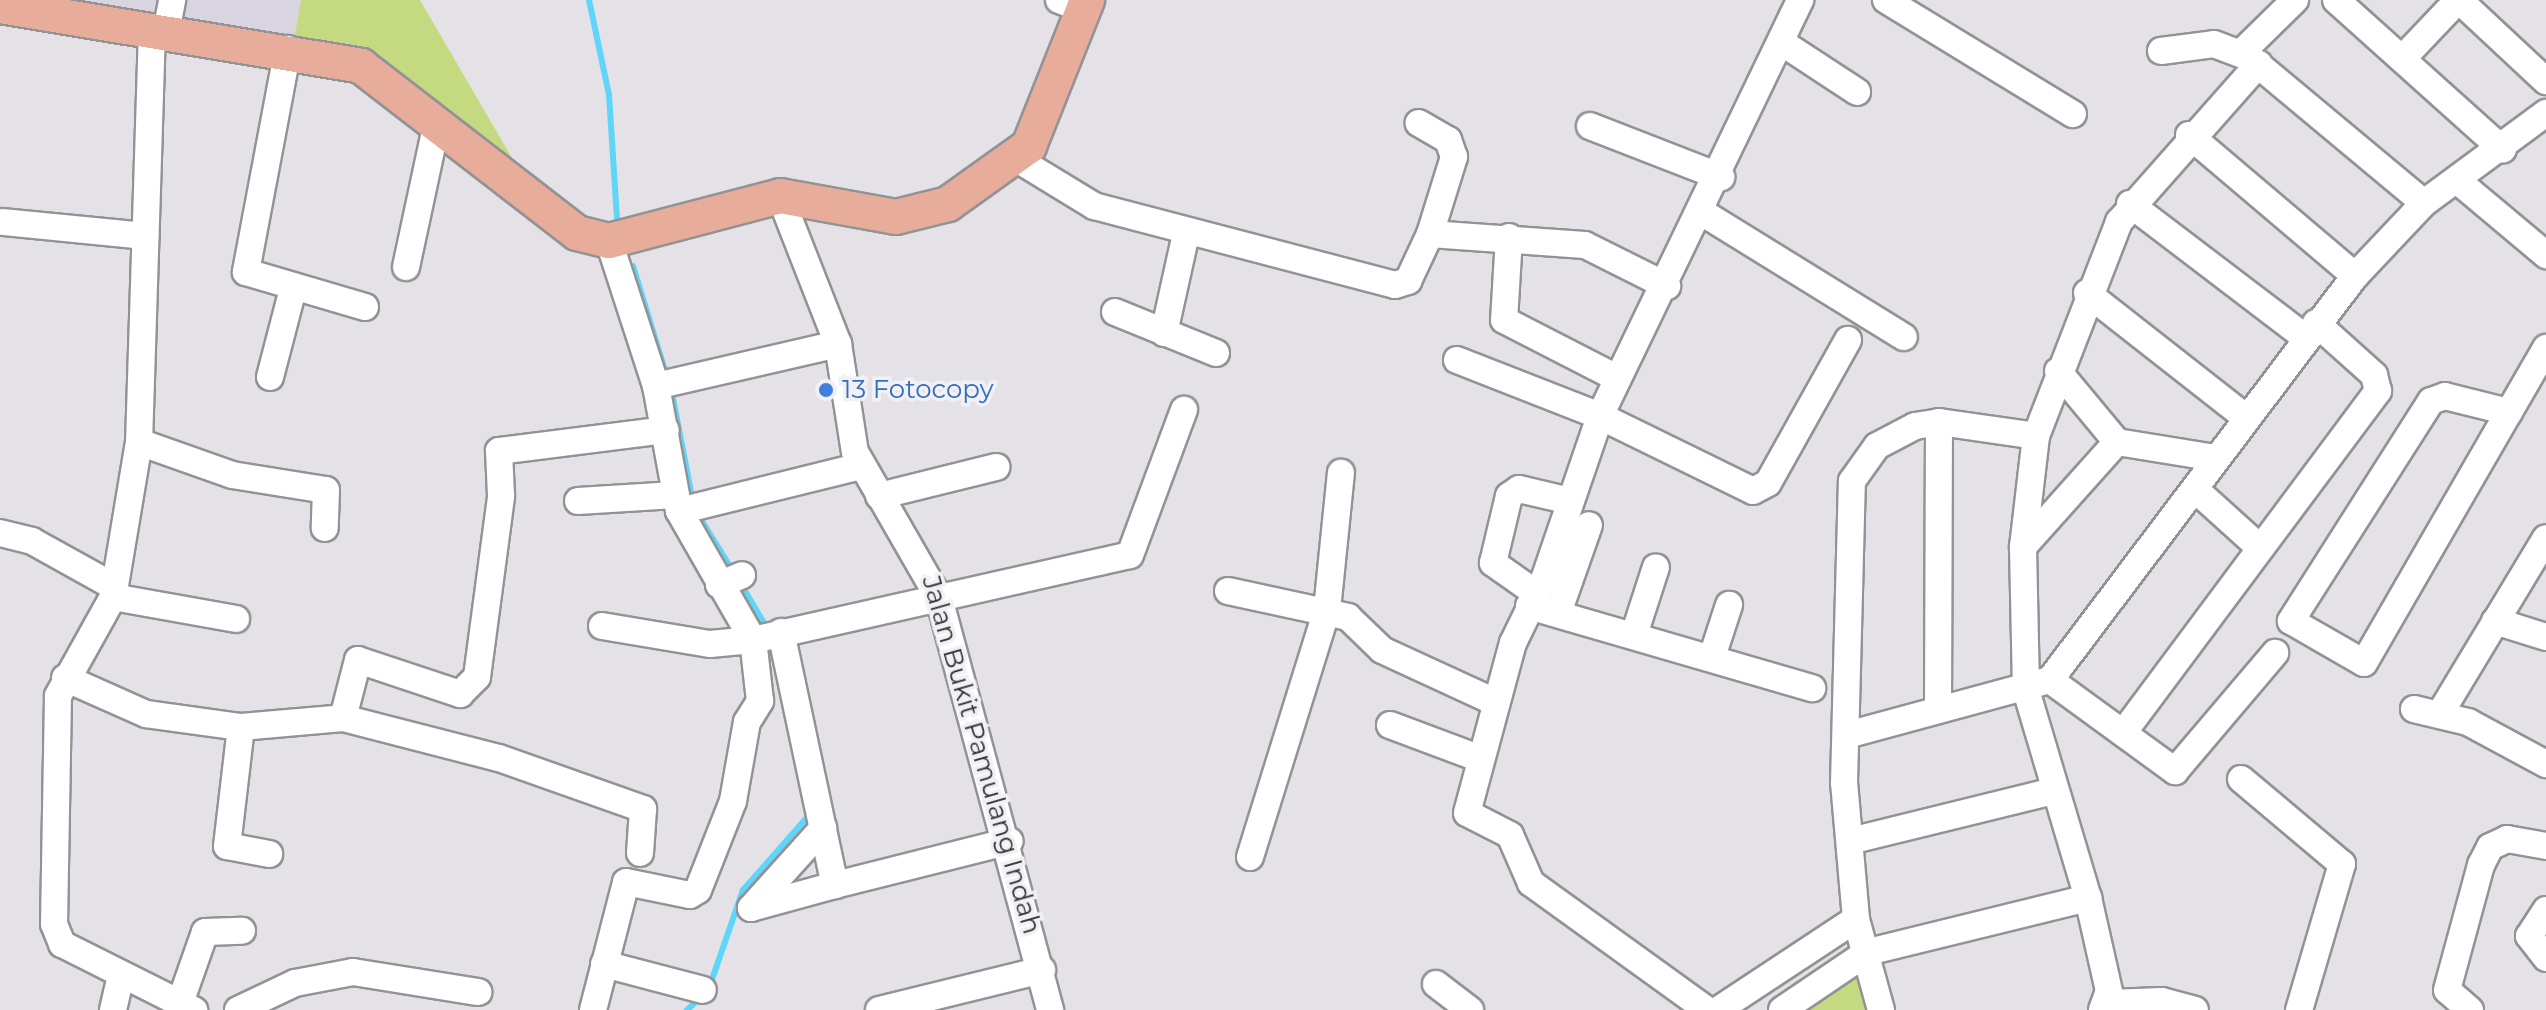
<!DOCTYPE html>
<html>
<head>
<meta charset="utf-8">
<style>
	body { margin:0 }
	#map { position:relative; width:2546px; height:1010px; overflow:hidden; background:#e4e2e7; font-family:Montserrat,sans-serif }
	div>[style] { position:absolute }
	.built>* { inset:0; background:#d9d5e0 }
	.green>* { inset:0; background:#c5da80 }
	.stream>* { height:6px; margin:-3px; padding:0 3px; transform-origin:3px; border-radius:3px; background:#5fd5f9 }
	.roads { filter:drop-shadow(2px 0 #939295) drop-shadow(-2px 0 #939295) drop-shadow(0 2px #939295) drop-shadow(0 -2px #939295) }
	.minor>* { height:26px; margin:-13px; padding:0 13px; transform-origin:13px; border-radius:13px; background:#fff }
	.major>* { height:34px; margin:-17px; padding:0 17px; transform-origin:17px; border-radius:17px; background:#e8ad9a }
	.dots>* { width:22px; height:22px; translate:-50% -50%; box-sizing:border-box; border:4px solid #f1f0f4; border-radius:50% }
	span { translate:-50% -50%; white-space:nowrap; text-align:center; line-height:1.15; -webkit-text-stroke:7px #f1f0f4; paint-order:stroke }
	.shop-label { font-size:26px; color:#366cbe }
	.left { translate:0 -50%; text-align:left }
	.street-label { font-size:26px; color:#323133 }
</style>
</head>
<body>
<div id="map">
	<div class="built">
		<i style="clip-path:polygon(0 0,301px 0,292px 52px)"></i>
	</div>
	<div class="green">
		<i style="clip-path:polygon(301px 0,420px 0,536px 199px,370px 67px,292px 52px)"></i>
		<i style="clip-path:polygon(1859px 975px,1865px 1010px,1805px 1010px)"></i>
	</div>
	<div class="stream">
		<i style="left:589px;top:0;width:97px;rotate:78.1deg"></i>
		<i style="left:609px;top:95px;width:123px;rotate:86.3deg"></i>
		<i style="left:633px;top:266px;width:116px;rotate:73deg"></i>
		<i style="left:671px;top:388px;width:116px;rotate:79.1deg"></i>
		<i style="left:697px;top:513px;width:68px;rotate:58.2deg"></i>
		<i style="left:741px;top:584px;width:45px;rotate:59.5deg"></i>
		<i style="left:709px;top:988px;width:104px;rotate:-70.9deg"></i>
		<i style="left:743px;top:890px;width:101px;rotate:-48.6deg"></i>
		<i style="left:687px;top:1010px;width:21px;rotate:-43deg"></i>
	</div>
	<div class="roads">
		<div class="minor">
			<i style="left:1059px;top:0;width:26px;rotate:21deg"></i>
			<i style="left:1886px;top:0;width:219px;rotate:31.4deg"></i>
			<i style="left:2336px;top:0;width:224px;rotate:41.9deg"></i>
			<i style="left:2459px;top:0;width:119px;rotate:43deg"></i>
			<i style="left:152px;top:30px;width:412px;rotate:91.8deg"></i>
			<i style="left:139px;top:442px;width:157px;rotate:99.5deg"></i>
			<i style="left:113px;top:597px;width:113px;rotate:119.1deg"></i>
			<i style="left:58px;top:696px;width:228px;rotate:91deg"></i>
			<i style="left:54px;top:924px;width:22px;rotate:68deg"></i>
			<i style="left:62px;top:944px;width:148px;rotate:26.6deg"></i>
			<i style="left:166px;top:32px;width:33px;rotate:-79deg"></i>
			<i style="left:1781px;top:42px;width:91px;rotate:33.3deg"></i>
			<i style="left:288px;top:49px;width:227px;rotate:100.7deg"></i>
			<i style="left:246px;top:272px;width:124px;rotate:16.4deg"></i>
			<i style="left:2161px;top:51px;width:53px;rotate:-7.5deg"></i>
			<i style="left:2214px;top:44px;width:39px;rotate:21deg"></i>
			<i style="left:2250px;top:58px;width:226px;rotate:39.8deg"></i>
			<i style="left:2241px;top:53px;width:76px;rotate:-44.5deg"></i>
			<i style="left:2402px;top:59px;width:81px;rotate:-46.5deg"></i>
			<i style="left:1590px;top:126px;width:141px;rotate:21.3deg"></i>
			<i style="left:2189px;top:135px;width:218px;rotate:40.3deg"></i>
			<i style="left:1017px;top:159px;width:90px;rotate:31.4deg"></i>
			<i style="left:1094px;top:206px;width:311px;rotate:14.7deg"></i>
			<i style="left:1395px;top:285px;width:14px;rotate:-17deg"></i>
			<i style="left:1408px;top:281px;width:52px;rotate:-64.9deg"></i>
			<i style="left:1430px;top:234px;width:81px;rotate:-72.7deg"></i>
			<i style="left:1454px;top:157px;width:18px;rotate:-109deg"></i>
			<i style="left:1448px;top:140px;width:34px;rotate:-150deg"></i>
			<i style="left:2459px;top:182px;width:114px;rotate:40deg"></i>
			<i style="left:780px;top:196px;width:159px;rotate:68.6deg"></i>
			<i style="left:838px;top:344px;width:109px;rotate:81.1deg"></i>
			<i style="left:855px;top:452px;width:168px;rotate:60.1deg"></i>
			<i style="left:939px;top:598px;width:427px;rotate:74.9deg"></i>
			<i style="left:2130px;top:204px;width:221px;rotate:37.3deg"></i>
			<i style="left:1703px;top:213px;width:236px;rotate:31.7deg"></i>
			<i style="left:3px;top:222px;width:143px;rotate:5.6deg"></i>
			<i style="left:1430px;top:234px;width:155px;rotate:4.1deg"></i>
			<i style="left:1585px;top:245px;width:92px;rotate:26.6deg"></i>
			<i style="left:1509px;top:237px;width:83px;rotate:93.4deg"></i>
			<i style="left:1504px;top:320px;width:127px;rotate:27.2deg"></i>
			<i style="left:406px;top:267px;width:147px;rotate:-77.9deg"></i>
			<i style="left:2087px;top:293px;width:201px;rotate:38.1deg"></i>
			<i style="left:1115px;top:312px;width:109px;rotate:22.1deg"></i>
			<i style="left:1164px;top:333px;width:101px;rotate:-77.5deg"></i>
			<i style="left:1457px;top:360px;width:154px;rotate:21.4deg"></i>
			<i style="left:1600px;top:416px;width:170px;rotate:26.1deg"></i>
			<i style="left:1753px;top:491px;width:17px;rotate:-28deg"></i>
			<i style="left:1768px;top:483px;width:164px;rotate:-60.8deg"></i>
			<i style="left:2058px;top:371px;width:92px;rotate:50.3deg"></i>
			<i style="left:2117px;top:442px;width:100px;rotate:9.2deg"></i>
			<i style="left:270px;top:377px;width:91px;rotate:-75.4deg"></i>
			<i style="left:656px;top:386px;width:187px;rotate:-13deg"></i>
			<i style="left:2509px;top:412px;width:66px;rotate:-166deg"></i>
			<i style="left:2445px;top:396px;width:15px;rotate:160deg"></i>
			<i style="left:2431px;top:401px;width:261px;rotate:122.5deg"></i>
			<i style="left:2291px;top:621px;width:84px;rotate:29.9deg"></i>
			<i style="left:2364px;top:663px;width:290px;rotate:-60deg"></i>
			<i style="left:2509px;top:412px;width:74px;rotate:-60deg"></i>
			<i style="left:139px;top:442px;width:99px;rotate:19.5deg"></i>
			<i style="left:232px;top:475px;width:95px;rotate:9.1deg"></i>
			<i style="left:326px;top:490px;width:38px;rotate:92deg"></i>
			<i style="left:2196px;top:490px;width:84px;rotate:42.1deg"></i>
			<i style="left:879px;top:496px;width:121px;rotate:-13.9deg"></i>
			<i style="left:578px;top:501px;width:97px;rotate:-3.5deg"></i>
			<i style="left:679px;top:511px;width:187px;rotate:-13.9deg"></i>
			<i style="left:0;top:533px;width:33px;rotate:14deg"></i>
			<i style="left:32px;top:541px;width:95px;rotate:29deg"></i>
			<i style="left:2023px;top:547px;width:141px;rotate:-48.2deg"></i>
			<i style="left:719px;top:585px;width:25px;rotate:-23deg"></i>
			<i style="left:1228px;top:591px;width:123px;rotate:12.2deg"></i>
			<i style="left:1348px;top:617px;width:47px;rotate:44.1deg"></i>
			<i style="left:1382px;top:650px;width:124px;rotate:24.7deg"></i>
			<i style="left:1537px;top:594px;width:54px;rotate:-144.8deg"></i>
			<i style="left:1493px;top:563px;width:69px;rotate:-76.6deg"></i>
			<i style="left:1509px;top:496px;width:12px;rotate:-35deg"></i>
			<i style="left:1519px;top:489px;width:52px;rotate:13.2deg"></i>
			<i style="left:113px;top:597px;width:125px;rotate:10.1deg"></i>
			<i style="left:1529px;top:606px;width:295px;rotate:16.2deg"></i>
			<i style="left:1558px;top:613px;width:93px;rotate:-70.6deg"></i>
			<i style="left:2495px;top:621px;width:53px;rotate:17.4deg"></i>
			<i style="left:602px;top:626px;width:109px;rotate:9.5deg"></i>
			<i style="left:710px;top:644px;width:43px;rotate:-5.3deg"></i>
			<i style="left:753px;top:640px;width:386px;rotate:-12.7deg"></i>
			<i style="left:1130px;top:555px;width:155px;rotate:-69.6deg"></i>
			<i style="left:781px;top:632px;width:259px;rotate:78deg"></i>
			<i style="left:835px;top:885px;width:180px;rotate:-14.1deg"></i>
			<i style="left:1634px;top:635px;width:71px;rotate:-72.1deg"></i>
			<i style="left:1712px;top:657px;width:55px;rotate:-71.9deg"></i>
			<i style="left:65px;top:678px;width:89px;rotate:24deg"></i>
			<i style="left:146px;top:714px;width:96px;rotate:7.8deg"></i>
			<i style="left:241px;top:727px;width:102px;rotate:-5deg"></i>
			<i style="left:343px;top:718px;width:161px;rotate:14.4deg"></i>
			<i style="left:499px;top:758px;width:153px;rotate:19.5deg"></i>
			<i style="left:643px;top:809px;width:44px;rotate:93.9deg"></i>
			<i style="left:2050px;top:680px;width:155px;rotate:36.1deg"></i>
			<i style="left:2175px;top:771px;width:155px;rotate:-49.7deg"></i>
			<i style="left:2444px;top:707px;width:197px;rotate:-58.9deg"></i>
			<i style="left:1938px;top:708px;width:286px;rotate:-89.8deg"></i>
			<i style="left:2414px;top:709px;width:56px;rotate:13.5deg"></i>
			<i style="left:2468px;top:722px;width:89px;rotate:28.3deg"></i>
			<i style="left:343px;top:718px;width:60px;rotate:-75.5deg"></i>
			<i style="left:358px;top:660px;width:108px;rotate:18.4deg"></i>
			<i style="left:460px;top:694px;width:24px;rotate:-45deg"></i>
			<i style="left:477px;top:677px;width:183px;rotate:-82.4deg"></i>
			<i style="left:501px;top:496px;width:45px;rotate:-92.5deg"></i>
			<i style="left:499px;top:451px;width:168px;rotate:-7.2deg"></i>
			<i style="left:1390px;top:725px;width:97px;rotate:20.5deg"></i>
			<i style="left:241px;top:727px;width:120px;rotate:96.7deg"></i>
			<i style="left:227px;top:846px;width:43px;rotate:10.8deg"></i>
			<i style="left:2123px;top:733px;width:427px;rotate:-53.3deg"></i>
			<i style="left:2378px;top:391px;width:16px;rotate:-104deg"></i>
			<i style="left:2374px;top:375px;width:78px;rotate:-138.1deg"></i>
			<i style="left:1847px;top:735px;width:210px;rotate:-15.2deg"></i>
			<i style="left:2050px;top:680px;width:506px;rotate:-52.95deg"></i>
			<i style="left:2355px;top:276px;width:100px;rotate:-46.6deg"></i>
			<i style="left:2424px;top:203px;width:152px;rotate:-36.4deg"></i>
			<i style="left:2241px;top:779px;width:132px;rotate:40.1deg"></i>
			<i style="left:2342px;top:864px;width:152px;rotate:106.4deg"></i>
			<i style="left:1850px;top:841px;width:209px;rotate:-13.8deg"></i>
			<i style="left:1250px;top:857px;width:259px;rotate:-72.7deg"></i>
			<i style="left:1327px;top:610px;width:138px;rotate:-84.2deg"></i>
			<i style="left:751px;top:908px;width:108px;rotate:-48deg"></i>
			<i style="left:751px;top:908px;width:87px;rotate:-15.3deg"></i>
			<i style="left:2546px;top:910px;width:31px;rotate:123deg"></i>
			<i style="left:2529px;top:936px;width:28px;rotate:52deg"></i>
			<i style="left:604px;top:964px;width:102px;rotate:14.7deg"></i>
			<i style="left:1436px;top:984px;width:43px;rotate:37.4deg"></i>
			<i style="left:180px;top:1003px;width:75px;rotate:-70.6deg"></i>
			<i style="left:205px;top:932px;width:37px;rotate:-2deg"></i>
			<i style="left:2109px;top:1003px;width:53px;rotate:-2.2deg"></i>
			<i style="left:2162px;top:1001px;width:34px;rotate:15deg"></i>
			<i style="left:113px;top:1010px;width:35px;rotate:-77deg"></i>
			<i style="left:238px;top:1010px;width:63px;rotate:-25.3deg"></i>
			<i style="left:295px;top:983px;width:59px;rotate:-10.7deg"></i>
			<i style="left:353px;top:972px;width:127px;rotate:9.1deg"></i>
			<i style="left:593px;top:1010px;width:132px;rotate:-75.5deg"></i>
			<i style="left:626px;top:882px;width:65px;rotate:11.5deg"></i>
			<i style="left:690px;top:895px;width:9px;rotate:-32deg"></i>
			<i style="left:698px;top:890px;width:96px;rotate:-68.5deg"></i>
			<i style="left:733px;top:801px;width:80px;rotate:-80deg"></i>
			<i style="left:747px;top:722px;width:25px;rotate:-58deg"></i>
			<i style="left:760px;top:701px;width:61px;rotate:-96.5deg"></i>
			<i style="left:753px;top:640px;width:149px;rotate:-119.8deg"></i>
			<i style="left:679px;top:511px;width:127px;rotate:-100.4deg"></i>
			<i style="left:656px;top:386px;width:152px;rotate:-108deg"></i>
			<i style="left:879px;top:1010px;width:168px;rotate:-13.8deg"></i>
			<i style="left:1707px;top:1010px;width:217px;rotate:-144.2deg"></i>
			<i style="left:1531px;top:883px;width:52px;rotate:-113.6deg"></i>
			<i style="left:1510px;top:835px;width:48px;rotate:-152.9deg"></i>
			<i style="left:1467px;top:813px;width:176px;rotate:-74.9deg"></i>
			<i style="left:1513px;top:643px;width:73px;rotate:-64.1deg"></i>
			<i style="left:1545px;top:577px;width:170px;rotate:-71.1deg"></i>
			<i style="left:1600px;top:416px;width:462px;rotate:-64.3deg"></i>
			<i style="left:1718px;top:1010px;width:165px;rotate:-33.4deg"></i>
			<i style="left:1782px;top:1010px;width:104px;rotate:-34deg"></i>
			<i style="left:1868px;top:952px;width:227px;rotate:-13.8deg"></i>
			<i style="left:1881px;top:1010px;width:94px;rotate:-105.4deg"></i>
			<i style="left:1856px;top:919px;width:137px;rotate:-95deg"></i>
			<i style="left:1844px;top:783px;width:302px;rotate:-88.5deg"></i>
			<i style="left:1852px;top:481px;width:43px;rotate:-54.5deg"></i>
			<i style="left:1877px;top:446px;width:43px;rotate:-27.8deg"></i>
			<i style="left:1915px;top:426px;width:24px;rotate:-9deg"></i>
			<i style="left:1939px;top:422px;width:98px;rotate:8.2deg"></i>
			<i style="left:2102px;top:1010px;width:20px;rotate:-70deg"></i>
			<i style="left:2109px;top:991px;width:95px;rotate:-102.7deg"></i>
			<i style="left:2088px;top:898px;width:217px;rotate:-106.6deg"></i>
			<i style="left:2026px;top:690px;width:143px;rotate:-91.2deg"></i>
			<i style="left:2023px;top:547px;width:112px;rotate:-83.3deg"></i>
			<i style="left:2036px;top:436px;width:230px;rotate:-68.8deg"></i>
			<i style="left:2119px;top:222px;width:211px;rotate:-48.5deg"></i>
			<i style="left:2470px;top:1010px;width:30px;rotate:-139deg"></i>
			<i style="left:2447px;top:990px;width:130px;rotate:-74.8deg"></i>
			<i style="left:2481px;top:865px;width:20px;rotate:-63deg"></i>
			<i style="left:2490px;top:847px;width:19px;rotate:-25deg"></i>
			<i style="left:2507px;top:839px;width:40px;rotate:10deg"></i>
		</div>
		<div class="major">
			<i style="left:0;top:6px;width:366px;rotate:9.4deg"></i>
			<i style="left:361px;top:66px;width:273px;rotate:37.7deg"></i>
			<i style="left:577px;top:233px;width:33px;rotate:14deg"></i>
			<i style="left:609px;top:241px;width:177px;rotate:-14.7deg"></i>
			<i style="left:780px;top:196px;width:118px;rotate:10.3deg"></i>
			<i style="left:896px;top:217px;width:54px;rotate:-14deg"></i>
			<i style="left:948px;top:204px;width:100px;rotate:-35.6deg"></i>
			<i style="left:1029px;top:146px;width:157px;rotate:-68.3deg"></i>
		</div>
	</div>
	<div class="dots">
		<i style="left:826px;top:390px;background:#3f7fe0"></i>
	</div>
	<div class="shop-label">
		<span class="left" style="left:842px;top:390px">13 Fotocopy</span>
	</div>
	<div class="street-label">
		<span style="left:981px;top:755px;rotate:74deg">Jalan Bukit Pamulang Indah</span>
	</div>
</div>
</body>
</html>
